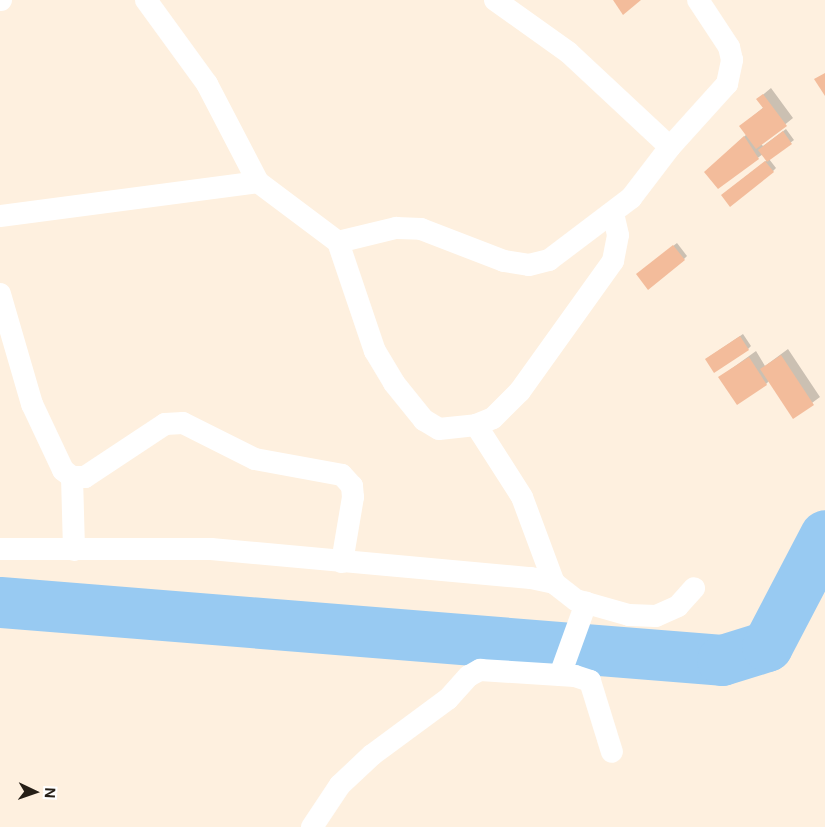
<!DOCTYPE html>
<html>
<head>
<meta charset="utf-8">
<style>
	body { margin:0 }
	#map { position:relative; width:825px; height:827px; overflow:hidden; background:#fef0df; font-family:Inter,sans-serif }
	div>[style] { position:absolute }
	.shadow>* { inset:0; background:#0003 }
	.river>* { height:51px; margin:-25.5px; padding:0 25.5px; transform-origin:25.5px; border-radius:25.5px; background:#98caf2 }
	.building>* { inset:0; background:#f3bc9b }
	.minor>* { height:22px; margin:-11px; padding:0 11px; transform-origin:11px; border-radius:11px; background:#fff }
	span { translate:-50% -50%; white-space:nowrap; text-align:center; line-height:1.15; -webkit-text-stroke:4px #fff; paint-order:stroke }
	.north { position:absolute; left:10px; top:767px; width:50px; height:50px; -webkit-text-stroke:4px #fff; paint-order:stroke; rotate:93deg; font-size:14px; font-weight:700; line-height:20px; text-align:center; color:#261f17 }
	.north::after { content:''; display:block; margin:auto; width:18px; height:22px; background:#261f17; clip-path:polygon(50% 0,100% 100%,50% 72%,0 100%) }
</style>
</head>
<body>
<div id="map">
	<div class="shadow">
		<i style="clip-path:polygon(771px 88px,793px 118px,761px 144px,763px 146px,786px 129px,794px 140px,769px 159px,776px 168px,773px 171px,726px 192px,767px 160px,763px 154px,718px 187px,713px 165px,747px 134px,741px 126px,764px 107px,758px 99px)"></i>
		<i style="clip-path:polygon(677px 243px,687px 256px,684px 259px,641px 271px)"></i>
		<i style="clip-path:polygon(743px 334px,751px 346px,748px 349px,706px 359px)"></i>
		<i style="clip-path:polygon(788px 349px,820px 397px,793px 417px,769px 381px,766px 384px,720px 377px,756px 351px,765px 366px)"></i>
	</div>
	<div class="river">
		<i style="left:0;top:602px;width:724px;rotate:4.59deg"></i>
		<i style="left:722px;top:660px;width:47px;rotate:-17.3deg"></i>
		<i style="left:767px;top:646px;width:125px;rotate:-62.4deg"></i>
	</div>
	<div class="building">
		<i style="clip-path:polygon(613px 0,641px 0,623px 15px)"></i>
		<i style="clip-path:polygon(825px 73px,825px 96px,814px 79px)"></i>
		<i style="clip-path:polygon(763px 94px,787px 126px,756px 149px,739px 126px,763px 108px,756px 99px)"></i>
		<i style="clip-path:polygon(783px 131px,792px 144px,767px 162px,758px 150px)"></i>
		<i style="clip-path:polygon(744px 136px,759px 159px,718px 189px,704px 172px)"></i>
		<i style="clip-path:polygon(765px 161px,774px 172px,730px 207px,721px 195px)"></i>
		<i style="clip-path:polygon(673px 245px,685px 260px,648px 290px,636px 274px)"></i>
		<i style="clip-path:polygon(740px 336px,749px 350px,714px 373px,705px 359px)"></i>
		<i style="clip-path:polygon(781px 355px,814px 405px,793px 419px,760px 369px)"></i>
		<i style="clip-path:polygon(749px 357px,767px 385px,737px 405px,718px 377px)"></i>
	</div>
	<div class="minor">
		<i style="left:0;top:0;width:1px"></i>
		<i style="left:146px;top:0;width:104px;rotate:54deg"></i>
		<i style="left:207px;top:84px;width:110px;rotate:62.5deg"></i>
		<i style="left:258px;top:182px;width:100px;rotate:36.9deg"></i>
		<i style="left:338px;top:242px;width:60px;rotate:-13.6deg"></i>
		<i style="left:396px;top:228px;width:25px;rotate:2deg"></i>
		<i style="left:421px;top:229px;width:89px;rotate:21.1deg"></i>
		<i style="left:504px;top:261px;width:25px;rotate:9deg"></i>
		<i style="left:529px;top:265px;width:21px;rotate:-14deg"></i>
		<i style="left:549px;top:260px;width:103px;rotate:-37.1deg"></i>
		<i style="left:631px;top:198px;width:64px;rotate:-52.6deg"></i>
		<i style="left:670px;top:147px;width:85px;rotate:-47.9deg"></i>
		<i style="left:727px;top:84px;width:25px;rotate:-78deg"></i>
		<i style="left:732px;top:60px;width:13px;rotate:-103deg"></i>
		<i style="left:729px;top:47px;width:56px;rotate:-123.4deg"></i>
		<i style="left:495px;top:0;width:90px;rotate:35.5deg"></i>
		<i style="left:568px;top:52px;width:139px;rotate:43deg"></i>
		<i style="left:0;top:216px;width:260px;rotate:-7.5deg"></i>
		<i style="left:338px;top:242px;width:115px;rotate:71.3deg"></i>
		<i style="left:375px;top:351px;width:37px;rotate:59deg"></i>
		<i style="left:394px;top:383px;width:48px;rotate:51deg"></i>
		<i style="left:424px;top:420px;width:17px;rotate:31deg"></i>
		<i style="left:439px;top:429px;width:37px;rotate:-6deg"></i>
		<i style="left:476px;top:425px;width:18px;rotate:-22deg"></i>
		<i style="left:493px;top:418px;width:38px;rotate:-45deg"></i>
		<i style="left:520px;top:391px;width:160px;rotate:-54.4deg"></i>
		<i style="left:613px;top:261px;width:26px;rotate:-79deg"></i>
		<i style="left:618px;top:235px;width:23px;rotate:-103deg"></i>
		<i style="left:0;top:294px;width:115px;rotate:73.8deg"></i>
		<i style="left:32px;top:404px;width:73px;rotate:64.8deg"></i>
		<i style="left:63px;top:470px;width:11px;rotate:38deg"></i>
		<i style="left:72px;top:477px;width:13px"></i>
		<i style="left:85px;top:477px;width:96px;rotate:-33.5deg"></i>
		<i style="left:165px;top:424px;width:18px;rotate:-3deg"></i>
		<i style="left:183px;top:423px;width:80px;rotate:26.6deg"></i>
		<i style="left:255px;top:459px;width:88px;rotate:10.4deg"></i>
		<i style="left:342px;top:475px;width:15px;rotate:48deg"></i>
		<i style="left:352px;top:486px;width:11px;rotate:85deg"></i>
		<i style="left:353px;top:497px;width:66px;rotate:99.6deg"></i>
		<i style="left:476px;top:425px;width:85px;rotate:57.4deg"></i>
		<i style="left:522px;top:497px;width:92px;rotate:69.6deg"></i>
		<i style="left:72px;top:477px;width:73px;rotate:88.4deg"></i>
		<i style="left:0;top:549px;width:211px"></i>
		<i style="left:211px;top:549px;width:321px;rotate:5.2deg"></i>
		<i style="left:531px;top:578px;width:24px;rotate:12deg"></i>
		<i style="left:554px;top:583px;width:28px;rotate:38deg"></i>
		<i style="left:576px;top:600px;width:55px;rotate:15.8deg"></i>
		<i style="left:629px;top:615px;width:27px;rotate:2deg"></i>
		<i style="left:656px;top:616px;width:24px;rotate:-24deg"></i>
		<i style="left:678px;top:606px;width:24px;rotate:-48deg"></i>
		<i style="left:560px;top:675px;width:77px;rotate:-70.1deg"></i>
		<i style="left:312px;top:827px;width:50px;rotate:-56.3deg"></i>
		<i style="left:340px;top:785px;width:44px;rotate:-43.2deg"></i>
		<i style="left:372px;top:755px;width:94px;rotate:-36.4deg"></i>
		<i style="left:448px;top:699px;width:31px;rotate:-48deg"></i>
		<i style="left:469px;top:676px;width:13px;rotate:-29deg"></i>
		<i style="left:480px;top:670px;width:95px;rotate:3.6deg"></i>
		<i style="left:575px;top:676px;width:16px;rotate:18deg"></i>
		<i style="left:590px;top:681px;width:74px;rotate:72.8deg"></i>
	</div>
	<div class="north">N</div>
</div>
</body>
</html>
